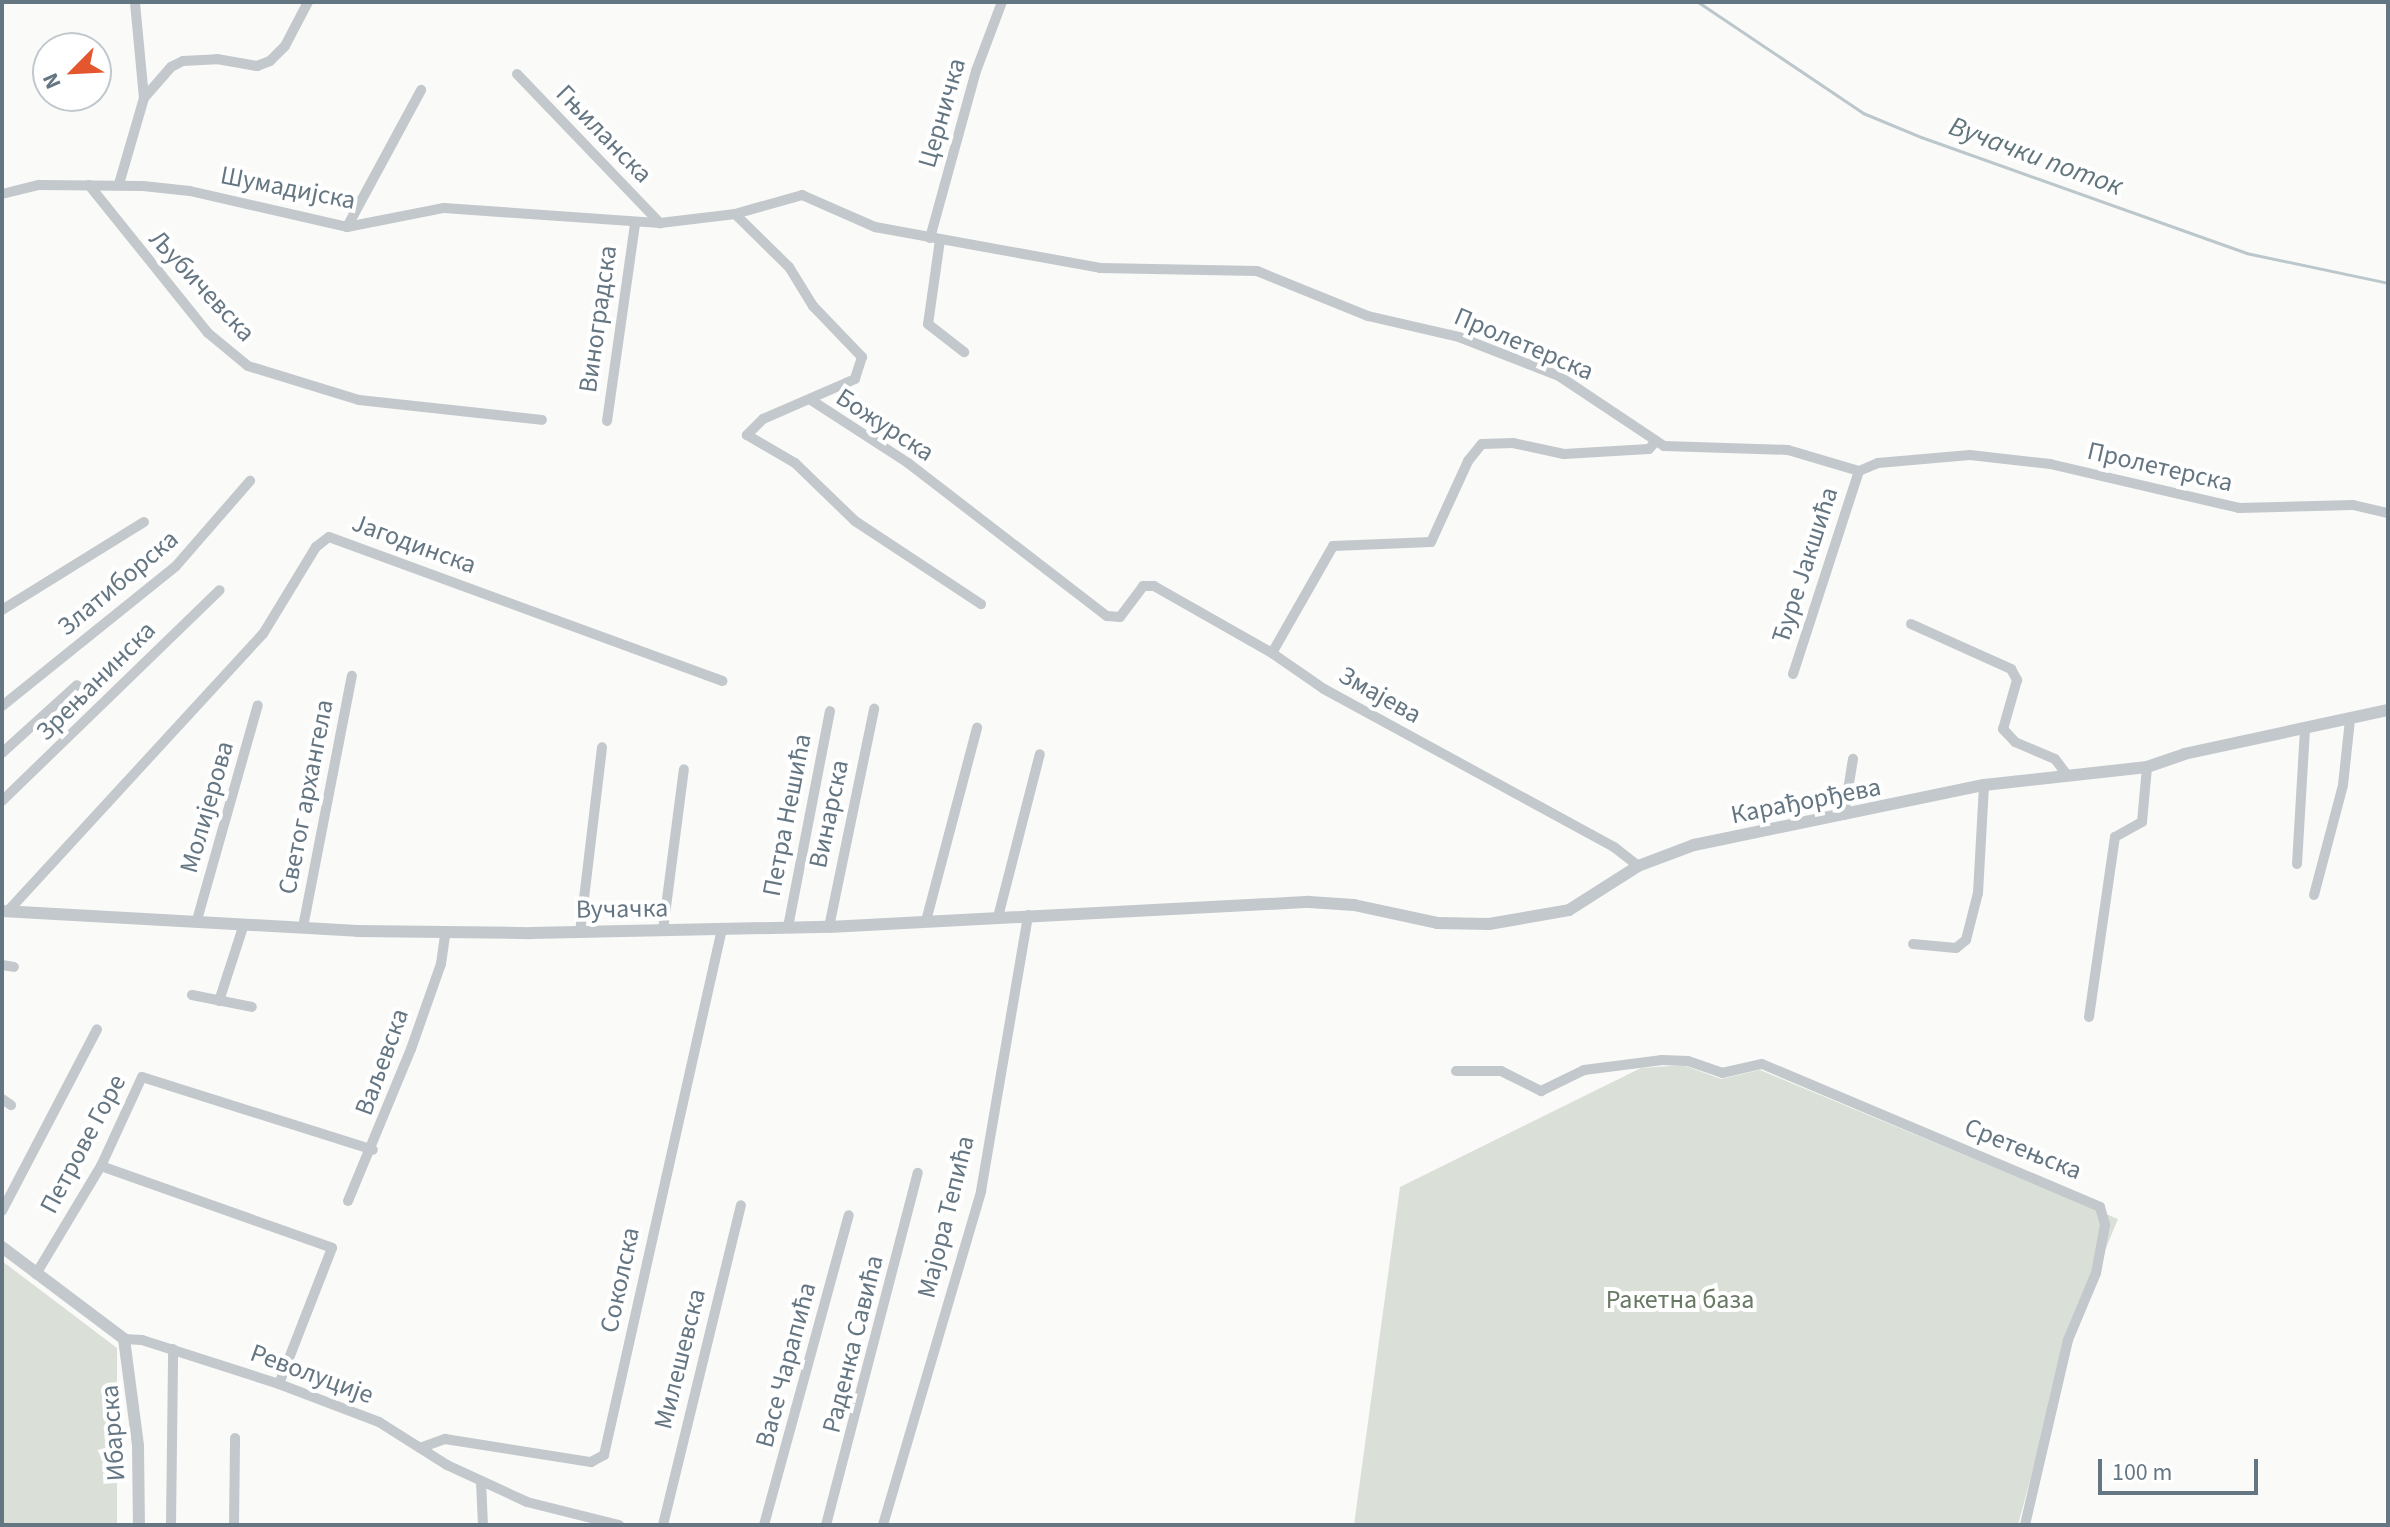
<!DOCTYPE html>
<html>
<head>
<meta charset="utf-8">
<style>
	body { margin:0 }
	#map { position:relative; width:2390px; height:1527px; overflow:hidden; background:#fafaf8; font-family:"Source Sans 3",sans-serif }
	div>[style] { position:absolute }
	.green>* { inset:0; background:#dadfd7 }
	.stream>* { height:3px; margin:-1.5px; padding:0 1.5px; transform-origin:1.5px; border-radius:1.5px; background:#bbc7cb }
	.minor>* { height:10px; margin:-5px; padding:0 5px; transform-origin:5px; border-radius:5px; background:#c3c8cc }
	.tertiary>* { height:12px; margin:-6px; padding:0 6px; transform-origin:6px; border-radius:6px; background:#c3c8cc }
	span { translate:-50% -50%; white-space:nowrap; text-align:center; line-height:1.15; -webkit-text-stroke:8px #fff; paint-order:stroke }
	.street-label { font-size:26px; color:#657683 }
	.park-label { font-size:26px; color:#687a64 }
	.water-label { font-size:28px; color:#60757c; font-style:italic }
	.frame { position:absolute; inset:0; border:4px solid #657683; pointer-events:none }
	.north { position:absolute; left:32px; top:32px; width:80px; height:80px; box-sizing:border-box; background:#fff; border:2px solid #c1c8cd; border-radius:50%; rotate:246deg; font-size:22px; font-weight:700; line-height:32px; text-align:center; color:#657683 }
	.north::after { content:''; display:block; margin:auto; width:28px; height:36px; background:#e4572e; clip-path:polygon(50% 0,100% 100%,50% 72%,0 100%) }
	.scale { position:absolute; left:2098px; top:1459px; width:160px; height:36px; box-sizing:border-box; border:4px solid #657683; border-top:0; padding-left:10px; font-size:24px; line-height:28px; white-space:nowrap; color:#657683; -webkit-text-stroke:6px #fff; paint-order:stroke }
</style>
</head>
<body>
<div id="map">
	<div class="green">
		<i style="clip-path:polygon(1683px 1065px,1721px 1079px,1760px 1070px,2118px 1219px,2068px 1340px,2018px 1525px,1354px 1525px,1400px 1187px,1641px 1068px)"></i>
		<i style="clip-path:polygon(2px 1261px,117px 1348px,117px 1525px,2px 1525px)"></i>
	</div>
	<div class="stream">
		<i style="left:1698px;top:2px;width:199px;rotate:33.9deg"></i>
		<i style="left:1863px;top:113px;width:63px;rotate:22.5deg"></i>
		<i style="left:1921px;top:137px;width:345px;rotate:19.6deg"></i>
		<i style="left:2246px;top:253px;width:145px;rotate:11.9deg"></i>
	</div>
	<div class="minor">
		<i style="left:517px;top:74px;width:207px;rotate:46.2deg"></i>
		<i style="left:144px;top:98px;width:41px;rotate:-48.9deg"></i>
		<i style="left:171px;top:67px;width:13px;rotate:-27deg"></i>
		<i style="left:183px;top:61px;width:34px;rotate:-3deg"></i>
		<i style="left:217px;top:59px;width:41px;rotate:9.9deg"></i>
		<i style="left:257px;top:66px;width:14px;rotate:-21deg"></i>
		<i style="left:270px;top:61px;width:21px;rotate:-45deg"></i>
		<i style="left:285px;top:46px;width:50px;rotate:-62.4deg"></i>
		<i style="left:119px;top:184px;width:90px;rotate:-73.8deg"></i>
		<i style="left:144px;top:98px;width:96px;rotate:-95.4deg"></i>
		<i style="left:89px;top:185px;width:190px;rotate:51.2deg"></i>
		<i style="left:208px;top:333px;width:52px;rotate:39.5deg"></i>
		<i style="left:248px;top:366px;width:116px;rotate:17deg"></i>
		<i style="left:359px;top:400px;width:184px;rotate:6.2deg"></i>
		<i style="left:2px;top:194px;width:38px;rotate:-14deg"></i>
		<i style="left:39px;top:185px;width:104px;rotate:0.6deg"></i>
		<i style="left:143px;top:186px;width:47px;rotate:6.1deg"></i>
		<i style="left:190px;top:191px;width:161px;rotate:12.9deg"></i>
		<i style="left:347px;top:227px;width:99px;rotate:-11.1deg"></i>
		<i style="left:444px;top:208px;width:217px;rotate:4deg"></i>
		<i style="left:660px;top:223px;width:76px;rotate:-6.8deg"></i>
		<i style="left:735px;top:214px;width:70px;rotate:-15.8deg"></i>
		<i style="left:802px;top:195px;width:80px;rotate:23.7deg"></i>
		<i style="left:875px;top:227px;width:229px;rotate:10.3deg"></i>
		<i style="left:1100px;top:268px;width:157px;rotate:1.1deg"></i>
		<i style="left:1257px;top:271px;width:120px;rotate:22.1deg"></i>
		<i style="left:1368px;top:316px;width:93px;rotate:13deg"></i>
		<i style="left:1459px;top:337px;width:107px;rotate:21.3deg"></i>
		<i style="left:1559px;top:376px;width:126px;rotate:33.7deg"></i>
		<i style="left:1664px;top:446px;width:124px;rotate:1.8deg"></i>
		<i style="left:1788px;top:450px;width:74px;rotate:16.5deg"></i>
		<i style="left:1859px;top:471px;width:21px;rotate:-23deg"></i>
		<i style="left:1878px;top:463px;width:92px;rotate:-5deg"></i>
		<i style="left:1970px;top:455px;width:81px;rotate:6.4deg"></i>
		<i style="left:2050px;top:464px;width:194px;rotate:13.1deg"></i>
		<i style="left:2239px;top:508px;width:114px;rotate:-1.5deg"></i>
		<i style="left:2353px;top:505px;width:36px;rotate:13deg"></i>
		<i style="left:735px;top:214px;width:76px;rotate:44.5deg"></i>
		<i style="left:789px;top:267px;width:46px;rotate:58.4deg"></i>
		<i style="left:813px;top:306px;width:71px;rotate:46.1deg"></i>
		<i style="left:862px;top:357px;width:23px;rotate:108deg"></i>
		<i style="left:855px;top:379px;width:100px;rotate:156.5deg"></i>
		<i style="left:763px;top:419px;width:23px;rotate:135deg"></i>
		<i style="left:747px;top:435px;width:56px;rotate:30.3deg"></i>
		<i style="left:795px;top:463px;width:83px;rotate:44deg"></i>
		<i style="left:855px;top:521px;width:151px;rotate:33.4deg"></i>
		<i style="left:347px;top:227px;width:156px;rotate:-61.6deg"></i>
		<i style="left:930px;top:238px;width:173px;rotate:-74.6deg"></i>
		<i style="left:976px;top:71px;width:74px;rotate:-69.4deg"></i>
		<i style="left:940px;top:240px;width:85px;rotate:98.1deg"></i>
		<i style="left:928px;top:324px;width:46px;rotate:37.9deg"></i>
		<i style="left:811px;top:400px;width:116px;rotate:33deg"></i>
		<i style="left:908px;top:463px;width:251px;rotate:37.6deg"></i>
		<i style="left:1107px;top:616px;width:13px;rotate:4deg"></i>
		<i style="left:1120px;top:617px;width:39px;rotate:-53deg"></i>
		<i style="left:1143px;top:586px;width:11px"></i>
		<i style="left:1154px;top:586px;width:136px;rotate:29.6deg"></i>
		<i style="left:1272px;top:653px;width:63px;rotate:34.7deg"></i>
		<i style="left:1324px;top:689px;width:330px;rotate:28.6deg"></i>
		<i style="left:1614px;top:847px;width:31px;rotate:38deg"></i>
		<i style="left:607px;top:421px;width:199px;rotate:-81.9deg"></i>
		<i style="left:2px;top:610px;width:167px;rotate:-31.8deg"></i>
		<i style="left:1911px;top:624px;width:110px;rotate:24.2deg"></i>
		<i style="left:2011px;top:669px;width:13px;rotate:61deg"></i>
		<i style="left:2017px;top:680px;width:51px;rotate:105.9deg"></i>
		<i style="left:2003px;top:729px;width:18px;rotate:47deg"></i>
		<i style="left:2015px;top:742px;width:43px;rotate:23deg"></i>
		<i style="left:2055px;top:759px;width:20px;rotate:53deg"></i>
		<i style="left:1272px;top:653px;width:123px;rotate:-60.3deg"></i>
		<i style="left:1333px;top:546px;width:98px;rotate:-2.3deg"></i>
		<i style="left:1431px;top:542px;width:89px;rotate:-65.4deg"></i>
		<i style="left:1468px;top:461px;width:22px;rotate:-51deg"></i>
		<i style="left:1482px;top:444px;width:31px;rotate:-2deg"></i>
		<i style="left:1513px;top:443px;width:52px;rotate:12.2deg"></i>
		<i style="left:1564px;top:454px;width:85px;rotate:-3.4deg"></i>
		<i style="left:1649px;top:449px;width:9px;rotate:-49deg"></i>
		<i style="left:1793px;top:674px;width:213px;rotate:-72deg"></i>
		<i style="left:2px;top:706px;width:223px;rotate:-38.8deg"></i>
		<i style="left:176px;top:566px;width:113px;rotate:-49deg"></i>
		<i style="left:2px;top:753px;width:101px;rotate:-42.2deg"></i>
		<i style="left:2px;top:801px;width:303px;rotate:-44.1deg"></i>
		<i style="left:1844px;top:815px;width:57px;rotate:-80.9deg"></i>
		<i style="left:2297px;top:864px;width:134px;rotate:-86.6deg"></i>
		<i style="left:2314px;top:895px;width:114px;rotate:-75.2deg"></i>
		<i style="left:2343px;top:785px;width:65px;rotate:-83.9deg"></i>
		<i style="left:8px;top:911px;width:377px;rotate:-47.4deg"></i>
		<i style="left:263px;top:634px;width:102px;rotate:-58.7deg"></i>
		<i style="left:316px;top:547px;width:16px;rotate:-38deg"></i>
		<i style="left:329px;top:537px;width:419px;rotate:20.1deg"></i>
		<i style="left:998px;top:917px;width:168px;rotate:-75.6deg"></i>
		<i style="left:197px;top:920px;width:223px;rotate:-74.2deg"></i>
		<i style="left:926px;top:921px;width:200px;rotate:-75.2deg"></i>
		<i style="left:303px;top:927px;width:256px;rotate:-79deg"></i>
		<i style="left:788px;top:927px;width:220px;rotate:-79deg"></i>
		<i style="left:829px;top:927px;width:223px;rotate:-78.3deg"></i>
		<i style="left:663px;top:930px;width:162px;rotate:-82.6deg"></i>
		<i style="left:580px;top:932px;width:186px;rotate:-83.2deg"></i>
		<i style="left:1913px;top:944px;width:43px;rotate:5.3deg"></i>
		<i style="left:1956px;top:948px;width:13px;rotate:-39deg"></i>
		<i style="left:1966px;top:940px;width:49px;rotate:-75.7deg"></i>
		<i style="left:1978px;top:893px;width:108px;rotate:-86.8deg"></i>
		<i style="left:2px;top:965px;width:12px;rotate:9deg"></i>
		<i style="left:192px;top:995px;width:61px;rotate:11.3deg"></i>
		<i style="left:219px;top:1001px;width:81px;rotate:-72deg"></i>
		<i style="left:2089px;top:1017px;width:182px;rotate:-81.8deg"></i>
		<i style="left:2115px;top:837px;width:31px;rotate:-29deg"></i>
		<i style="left:2142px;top:822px;width:55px;rotate:-84.8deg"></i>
		<i style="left:1456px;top:1071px;width:45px"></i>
		<i style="left:1501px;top:1071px;width:45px;rotate:26.6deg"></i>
		<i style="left:1541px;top:1091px;width:48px;rotate:-26deg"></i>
		<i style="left:1584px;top:1070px;width:79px;rotate:-7.3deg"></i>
		<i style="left:1662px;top:1060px;width:26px;rotate:2deg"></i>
		<i style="left:1688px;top:1061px;width:36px;rotate:19deg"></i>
		<i style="left:1722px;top:1073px;width:41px;rotate:-12.7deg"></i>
		<i style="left:1762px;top:1064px;width:367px;rotate:22.9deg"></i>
		<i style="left:2100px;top:1207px;width:19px;rotate:74deg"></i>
		<i style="left:2105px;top:1225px;width:49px;rotate:100.6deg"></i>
		<i style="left:2096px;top:1273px;width:73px;rotate:112.7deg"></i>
		<i style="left:2068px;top:1340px;width:190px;rotate:103.1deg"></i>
		<i style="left:2px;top:1099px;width:11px;rotate:34deg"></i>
		<i style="left:101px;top:1166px;width:245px;rotate:19.5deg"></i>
		<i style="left:332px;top:1248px;width:146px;rotate:111.3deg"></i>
		<i style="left:348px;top:1201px;width:165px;rotate:-67.5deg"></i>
		<i style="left:411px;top:1049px;width:90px;rotate:-70.6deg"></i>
		<i style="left:441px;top:964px;width:30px;rotate:-82deg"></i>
		<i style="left:2px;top:1211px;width:205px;rotate:-62.4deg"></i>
		<i style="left:36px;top:1274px;width:126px;rotate:-59deg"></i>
		<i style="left:101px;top:1166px;width:98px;rotate:-65.3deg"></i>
		<i style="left:142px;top:1077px;width:242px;rotate:17.5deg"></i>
		<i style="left:124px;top:1339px;width:18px;rotate:3deg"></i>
		<i style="left:142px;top:1340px;width:144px;rotate:17.8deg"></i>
		<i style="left:279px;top:1384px;width:107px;rotate:20.8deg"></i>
		<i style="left:379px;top:1422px;width:80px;rotate:32.3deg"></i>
		<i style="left:447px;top:1465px;width:88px;rotate:24.8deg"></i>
		<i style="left:527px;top:1502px;width:95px;rotate:14deg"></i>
		<i style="left:420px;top:1448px;width:27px;rotate:-20deg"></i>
		<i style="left:445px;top:1439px;width:148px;rotate:9deg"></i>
		<i style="left:591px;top:1462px;width:15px;rotate:-28deg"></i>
		<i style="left:604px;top:1455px;width:539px;rotate:-77.36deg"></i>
		<i style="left:481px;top:1481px;width:44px;rotate:87.4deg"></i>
		<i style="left:171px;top:1525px;width:176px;rotate:-89.3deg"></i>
		<i style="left:234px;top:1525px;width:87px;rotate:-89.3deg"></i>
		<i style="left:663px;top:1525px;width:329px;rotate:-76.3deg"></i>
		<i style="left:764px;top:1525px;width:321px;rotate:-74.7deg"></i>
		<i style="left:826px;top:1525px;width:364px;rotate:-75.4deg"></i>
		<i style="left:883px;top:1525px;width:348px;rotate:-73.6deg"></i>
		<i style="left:981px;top:1191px;width:280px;rotate:-80.3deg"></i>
	</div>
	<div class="tertiary">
		<i style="left:2px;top:911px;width:356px;rotate:3.2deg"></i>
		<i style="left:357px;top:931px;width:174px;rotate:0.7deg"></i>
		<i style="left:531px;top:933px;width:298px;rotate:-1.2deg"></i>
		<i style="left:829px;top:927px;width:481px;rotate:-3deg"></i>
		<i style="left:1309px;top:902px;width:45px;rotate:3.8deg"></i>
		<i style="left:1354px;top:905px;width:85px;rotate:12.2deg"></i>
		<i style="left:1437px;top:923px;width:52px;rotate:1.1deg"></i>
		<i style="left:1489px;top:924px;width:81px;rotate:-9.9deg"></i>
		<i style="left:1569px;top:910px;width:82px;rotate:-32.5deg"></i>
		<i style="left:1638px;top:866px;width:60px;rotate:-20.6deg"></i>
		<i style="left:1694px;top:845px;width:296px;rotate:-11.7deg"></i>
		<i style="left:1984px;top:785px;width:164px;rotate:-6.3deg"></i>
		<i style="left:2147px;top:767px;width:39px;rotate:-19deg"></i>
		<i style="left:2184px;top:754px;width:209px;rotate:-12.2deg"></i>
		<i style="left:2px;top:1247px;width:153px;rotate:37deg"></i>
		<i style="left:124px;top:1339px;width:108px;rotate:82.5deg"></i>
		<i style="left:138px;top:1446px;width:79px;rotate:89.3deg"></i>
	</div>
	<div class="street-label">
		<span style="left:942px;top:113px;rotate:-74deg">Церничка</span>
		<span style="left:604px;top:134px;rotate:46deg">Гњиланска</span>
		<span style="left:288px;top:188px;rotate:11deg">Шумадијска</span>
		<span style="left:202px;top:286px;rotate:47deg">Љубичевска</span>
		<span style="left:598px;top:319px;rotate:-82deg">Виноградска</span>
		<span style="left:1524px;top:344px;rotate:23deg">Пролетерска</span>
		<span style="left:885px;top:425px;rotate:33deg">Божурска</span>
		<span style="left:2160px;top:467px;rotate:13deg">Пролетерска</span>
		<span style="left:414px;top:544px;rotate:20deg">Јагодинска</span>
		<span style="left:1805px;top:565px;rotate:-72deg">Ђуре Јакшића</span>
		<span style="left:118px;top:583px;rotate:-40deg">Златиборска</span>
		<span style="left:96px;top:681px;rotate:-45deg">Зрењанинска</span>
		<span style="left:1380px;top:695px;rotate:29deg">Змајева</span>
		<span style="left:306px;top:797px;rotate:-79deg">Светог архангела</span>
		<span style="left:1806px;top:801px;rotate:-11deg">Карађорђева</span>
		<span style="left:207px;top:807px;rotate:-74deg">Молијерова</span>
		<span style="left:829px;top:814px;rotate:-78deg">Винарска</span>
		<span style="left:787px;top:815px;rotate:-79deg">Петра Нешића</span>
		<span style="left:622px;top:909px;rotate:-1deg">Вучачка</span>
		<span style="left:382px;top:1062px;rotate:-70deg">Ваљевска</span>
		<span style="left:83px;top:1144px;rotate:-62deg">Петрове Горе</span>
		<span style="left:2023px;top:1149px;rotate:22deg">Сретењска</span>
		<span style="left:946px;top:1217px;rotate:-76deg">Мајора Тепића</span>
		<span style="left:620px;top:1280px;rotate:-78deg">Соколска</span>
		<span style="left:853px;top:1344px;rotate:-76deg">Раденка Савића</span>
		<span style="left:680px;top:1359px;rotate:-76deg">Милешевска</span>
		<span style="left:786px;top:1365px;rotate:-75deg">Васе Чарапића</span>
		<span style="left:312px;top:1374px;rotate:20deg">Револуције</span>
		<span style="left:113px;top:1433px;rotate:-94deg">Ибарска</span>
	</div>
	<div class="park-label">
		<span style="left:1680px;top:1300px">Ракетна база</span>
	</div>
	<div class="water-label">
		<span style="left:2036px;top:156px;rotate:20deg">Вучачки поток</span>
	</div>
	<div class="frame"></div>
	<div class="north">N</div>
	<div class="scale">100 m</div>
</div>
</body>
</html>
